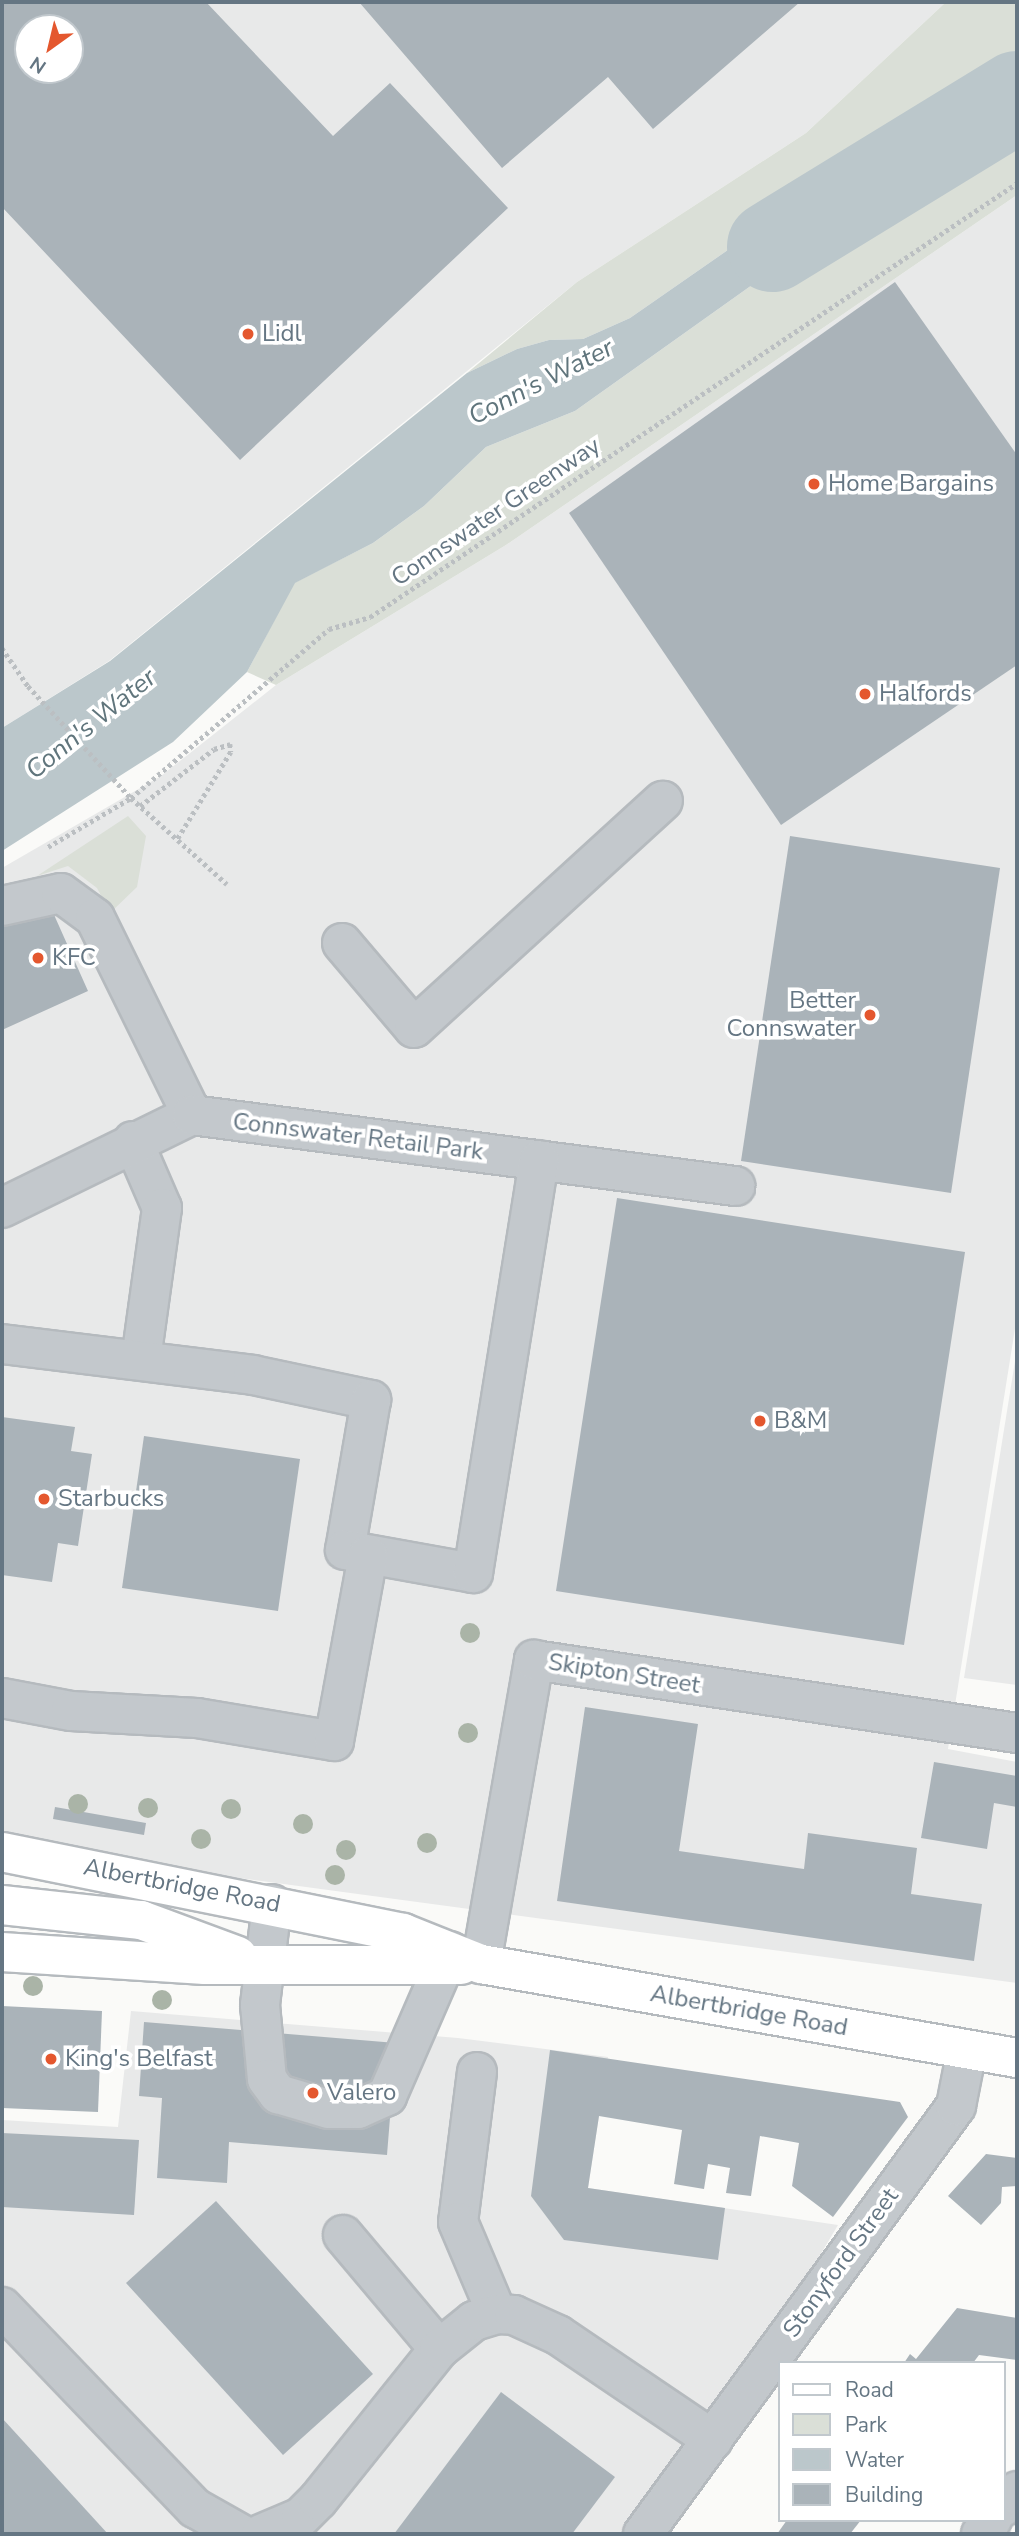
<!DOCTYPE html>
<html>
<head>
<meta charset="utf-8">
<style>
	body { margin:0 }
	#map { position:relative; width:1019px; height:2536px; overflow:hidden; background:#fafaf8; font-family:"Nunito Sans",sans-serif }
	div>[style] { position:absolute }
	.built>* { inset:0; background:#e8e9e9 }
	.green>* { inset:0; background:#dadfd7 }
	.water>* { inset:0; background:#bbc7cb }
	.river>* { height:91px; margin:-45.5px; padding:0 45.5px; transform-origin:45.5px; border-radius:45.5px; background:#bbc7cb }
	.building>* { inset:0; background:#aab3b9 }
	.path>* { height:4.5px; margin-top:-2.25px; transform-origin:0; background:repeating-linear-gradient(90deg,#bbbfc2 0 3.5px,transparent 0 7px) }
	.roads { filter:drop-shadow(2px 0 #b5babe) drop-shadow(-2px 0 #b5babe) drop-shadow(0 2px #b5babe) drop-shadow(0 -2px #b5babe) }
	.minor>* { height:38px; margin:-19px; padding:0 19px; transform-origin:19px; border-radius:19px; background:#c3c8cc }
	.major>* { height:38px; margin:-19px; padding:0 19px; transform-origin:19px; border-radius:19px; background:#fff }
	.trees>* { width:20px; height:20px; margin:-10px; border-radius:50%; background:#aab4a7 }
	.dots>* { width:19px; height:19px; translate:-50% -50%; box-sizing:border-box; border:4px solid #fff; border-radius:50% }
	span { translate:-50% -50%; white-space:nowrap; text-align:center; line-height:1.15; -webkit-text-stroke:7px #fff; paint-order:stroke }
	.poi-label { font-size:24px; color:#657683 }
	.left { translate:0 -50%; text-align:left }
	.right { translate:-100% -50%; text-align:right }
	.street-label { font-size:24px; color:#657683 }
	.water-label { font-size:26px; color:#60757c; font-style:italic }
	.frame { position:absolute; inset:0; border:4px solid #657683; pointer-events:none }
	.legend { position:absolute; left:778px; top:2361px; width:228px; height:161px; box-sizing:border-box; background:#fff; border:2px solid #c1c8cd; margin:0; padding:9px 12px; list-style:none; font-size:21px; color:#657683 }
	.legend li { display:flex; align-items:center; gap:14px; height:35px }
	.legend b { width:35px; border:2px solid #c1c8cd }
	.north { position:absolute; left:14px; top:14px; width:70px; height:70px; box-sizing:border-box; background:#fff; border:2px solid #c1c8cd; border-radius:50%; rotate:214deg; font-size:19px; font-weight:700; line-height:28px; text-align:center; color:#657683 }
	.north::after { content:''; display:block; margin:auto; width:24px; height:32px; background:#e4572e; clip-path:polygon(50% 0,100% 100%,50% 72%,0 100%) }
</style>
</head>
<body>
<div id="map">
	<div class="built">
		<i style="clip-path:polygon(evenodd,2px 2px,946px 2px,806px 133px,577px 282px,109px 661px,2px 728px,2px 2px,28px 28px,70px 28px,70px 70px,28px 70px,28px 28px)"></i>
		<i style="clip-path:polygon(1017px 195px,1017px 1316px,948px 1749px,1017px 1762px,1017px 1983px,2px 1846px,2px 868px,161px 776px,276px 685px,506px 545px)"></i>
		<i style="clip-path:polygon(1017px 1349px,1017px 1685px,964px 1678px)"></i>
		<i style="clip-path:polygon(131px 2011px,458px 2038px,608px 2057px,588px 2188px,838px 2225px,654px 2534px,2px 2534px,2px 2120px,118px 2127px)"></i>
	</div>
	<div class="green">
		<i style="clip-path:polygon(946px 2px,1017px 2px,1017px 195px,506px 545px,276px 685px,247px 672px,294px 583px,373px 543px,424px 506px,486px 447px,575px 411px,856px 211px,885px 178px,840px 172px,630px 318px,583px 339px,549px 340px,517px 349px,467px 373px,577px 282px,806px 133px)"></i>
		<i style="clip-path:polygon(128px 816px,146px 836px,137px 887px,110px 913px,97px 888px,68px 866px,37px 876px)"></i>
	</div>
	<div class="water">
		<i style="clip-path:polygon(840px 172px,886px 177px,856px 211px,575px 411px,486px 447px,424px 506px,373px 543px,295px 583px,247px 672px,173px 742px,2px 851px,2px 728px,110px 661px,467px 373px,517px 349px,549px 340px,583px 339px,630px 318px)"></i>
	</div>
	<div class="river">
		<i style="left:772px;top:246px;width:287px;rotate:-31.5deg"></i>
	</div>
	<div class="building">
		<i style="clip-path:polygon(evenodd,2px 2px,206px 2px,333px 136px,390px 83px,508px 208px,240px 460px,2px 207px,2px 2px,28px 28px,70px 28px,70px 70px,28px 70px,28px 28px)"></i>
		<i style="clip-path:polygon(359px 2px,800px 2px,653px 129px,608px 77px,502px 168px)"></i>
		<i style="clip-path:polygon(895px 282px,1017px 455px,1017px 665px,781px 825px,569px 513px)"></i>
		<i style="clip-path:polygon(790px 836px,1000px 868px,951px 1193px,741px 1161px)"></i>
		<i style="clip-path:polygon(2px 907px,10px 925px,51px 908px,88px 991px,2px 1030px)"></i>
		<i style="clip-path:polygon(617px 1198px,965px 1252px,904px 1645px,556px 1591px)"></i>
		<i style="clip-path:polygon(2px 1417px,75px 1427px,71px 1451px,92px 1454px,78px 1546px,58px 1543px,52px 1582px,2px 1575px)"></i>
		<i style="clip-path:polygon(144px 1436px,300px 1459px,278px 1611px,122px 1588px)"></i>
		<i style="clip-path:polygon(585px 1707px,698px 1724px,679px 1851px,804px 1869px,808px 1833px,917px 1848px,911px 1894px,982px 1904px,974px 1961px,557px 1901px)"></i>
		<i style="clip-path:polygon(934px 1762px,1017px 1776px,1017px 1807px,994px 1803px,987px 1849px,921px 1838px)"></i>
		<i style="clip-path:polygon(55px 1807px,146px 1823px,144px 1835px,53px 1819px)"></i>
		<i style="clip-path:polygon(2px 2006px,102px 2011px,98px 2112px,2px 2108px)"></i>
		<i style="clip-path:polygon(144px 2022px,396px 2043px,387px 2155px,229px 2142px,227px 2183px,157px 2178px,162px 2098px,139px 2096px)"></i>
		<i style="clip-path:polygon(550px 2050px,900px 2102px,908px 2117px,833px 2217px,792px 2186px,799px 2143px,760px 2136px,751px 2196px,726px 2193px,730px 2168px,708px 2164px,704px 2189px,674px 2184px,682px 2130px,599px 2116px,588px 2188px,725px 2208px,718px 2260px,564px 2240px,531px 2196px)"></i>
		<i style="clip-path:polygon(2px 2133px,139px 2140px,134px 2215px,2px 2207px)"></i>
		<i style="clip-path:polygon(986px 2154px,1017px 2158px,1017px 2186px,1002px 2187px,1001px 2203px,981px 2225px,948px 2196px)"></i>
		<i style="clip-path:polygon(216px 2201px,373px 2374px,283px 2455px,126px 2283px)"></i>
		<i style="clip-path:polygon(957px 2308px,1017px 2318px,1017px 2360px,979px 2355px,973px 2363px,904px 2363px,910px 2354px,916px 2359px)"></i>
		<i style="clip-path:polygon(501px 2392px,615px 2477px,572px 2534px,394px 2534px)"></i>
		<i style="clip-path:polygon(2px 2418px,108px 2534px,2px 2534px)"></i>
		<i style="clip-path:polygon(787px 2520px,861px 2520px,850px 2534px,777px 2534px)"></i>
	</div>
	<div class="path">
		<i style="left:2px;top:648px;width:46px;rotate:55.6deg"></i>
		<i style="left:28px;top:686px;width:152px;rotate:47.4deg"></i>
		<i style="left:131px;top:798px;width:129px;rotate:41.9deg"></i>
		<i style="left:140px;top:806px;width:93px;rotate:-37.6deg"></i>
		<i style="left:214px;top:749px;width:17px;rotate:-17deg"></i>
		<i style="left:230px;top:744px;width:8px;rotate:83deg"></i>
		<i style="left:231px;top:752px;width:103px;rotate:121.5deg"></i>
		<i style="left:48px;top:847px;width:96px;rotate:-30.6deg"></i>
		<i style="left:131px;top:798px;width:260px;rotate:-40.5deg"></i>
		<i style="left:329px;top:629px;width:43px;rotate:-16.3deg"></i>
		<i style="left:370px;top:617px;width:779px;rotate:-33.85deg"></i>
	</div>
	<div class="roads">
		<div class="minor">
			<i style="left:2px;top:906px;width:60px;rotate:-12.4deg"></i>
			<i style="left:61px;top:893px;width:42px;rotate:36.3deg"></i>
			<i style="left:95px;top:918px;width:220px;rotate:63.8deg"></i>
			<i style="left:342px;top:943px;width:111px;rotate:49.7deg"></i>
			<i style="left:414px;top:1028px;width:337px;rotate:-42.4deg"></i>
			<i style="left:133px;top:1141px;width:73px;rotate:66.6deg"></i>
			<i style="left:162px;top:1208px;width:152px;rotate:97.9deg"></i>
			<i style="left:2px;top:1208px;width:212px;rotate:-26.1deg"></i>
			<i style="left:192px;top:1115px;width:548px;rotate:7.45deg"></i>
			<i style="left:2px;top:1344px;width:253px;rotate:7deg"></i>
			<i style="left:253px;top:1375px;width:121px;rotate:12deg"></i>
			<i style="left:371px;top:1400px;width:152px;rotate:99.8deg"></i>
			<i style="left:345px;top:1550px;width:130px;rotate:10.2deg"></i>
			<i style="left:473px;top:1573px;width:418px;rotate:-80.9deg"></i>
			<i style="left:2px;top:1698px;width:70px;rotate:10.7deg"></i>
			<i style="left:71px;top:1711px;width:126px;rotate:3.2deg"></i>
			<i style="left:197px;top:1718px;width:139px;rotate:9.5deg"></i>
			<i style="left:334px;top:1741px;width:189px;rotate:-79.6deg"></i>
			<i style="left:272px;top:1904px;width:102px;rotate:96.8deg"></i>
			<i style="left:260px;top:2005px;width:74px;rotate:84.6deg"></i>
			<i style="left:267px;top:2079px;width:19px;rotate:54deg"></i>
			<i style="left:278px;top:2094px;width:53px;rotate:16.4deg"></i>
			<i style="left:329px;top:2109px;width:29px"></i>
			<i style="left:358px;top:2109px;width:32px;rotate:-24deg"></i>
			<i style="left:387px;top:2096px;width:158px;rotate:-66.5deg"></i>
			<i style="left:481px;top:1964px;width:309px;rotate:-80.1deg"></i>
			<i style="left:534px;top:1660px;width:488px;rotate:8.6deg"></i>
			<i style="left:477px;top:2072px;width:151px;rotate:97.2deg"></i>
			<i style="left:458px;top:2222px;width:100px;rotate:67deg"></i>
			<i style="left:343px;top:2235px;width:149px;rotate:49.9deg"></i>
			<i style="left:2px;top:2307px;width:279px;rotate:46.2deg"></i>
			<i style="left:195px;top:2508px;width:53px;rotate:29.5deg"></i>
			<i style="left:1003px;top:2507px;width:21px;rotate:-49deg"></i>
			<i style="left:261px;top:2534px;width:43px;rotate:-23deg"></i>
			<i style="left:301px;top:2517px;width:24px;rotate:-45deg"></i>
			<i style="left:318px;top:2500px;width:193px;rotate:-51.3deg"></i>
			<i style="left:439px;top:2349px;width:45px;rotate:-38.7deg"></i>
			<i style="left:474px;top:2321px;width:24px;rotate:-17deg"></i>
			<i style="left:497px;top:2314px;width:17px;rotate:3deg"></i>
			<i style="left:514px;top:2315px;width:48px;rotate:24.4deg"></i>
			<i style="left:558px;top:2335px;width:187px;rotate:34.1deg"></i>
			<i style="left:643px;top:2534px;width:530px;rotate:-53.82deg"></i>
			<i style="left:956px;top:2106px;width:57px;rotate:-78.9deg"></i>
			<i style="left:981px;top:2534px;width:18px;rotate:-52deg"></i>
		</div>
		<div class="major">
			<i style="left:2px;top:1852px;width:409px;rotate:11.4deg"></i>
			<i style="left:403px;top:1933px;width:84px;rotate:21.7deg"></i>
			<i style="left:481px;top:1964px;width:544px;rotate:9.95deg"></i>
			<i style="left:2px;top:1905px;width:140px;rotate:6.2deg"></i>
			<i style="left:141px;top:1920px;width:103px;rotate:20.4deg"></i>
			<i style="left:2px;top:1952px;width:203px;rotate:3.7deg"></i>
			<i style="left:205px;top:1965px;width:256px"></i>
		</div>
	</div>
	<div class="trees">
		<i style="left:470px;top:1633px"></i>
		<i style="left:468px;top:1733px"></i>
		<i style="left:78px;top:1804px"></i>
		<i style="left:148px;top:1808px"></i>
		<i style="left:231px;top:1809px"></i>
		<i style="left:303px;top:1824px"></i>
		<i style="left:201px;top:1839px"></i>
		<i style="left:427px;top:1843px"></i>
		<i style="left:346px;top:1850px"></i>
		<i style="left:335px;top:1875px"></i>
		<i style="left:33px;top:1986px"></i>
		<i style="left:162px;top:2000px"></i>
	</div>
	<div class="dots">
		<i style="left:248px;top:334px;background:#e4572e"></i>
		<i style="left:814px;top:484px;background:#e4572e"></i>
		<i style="left:865px;top:694px;background:#e4572e"></i>
		<i style="left:38px;top:958px;background:#e4572e"></i>
		<i style="left:870px;top:1015px;background:#e4572e"></i>
		<i style="left:760px;top:1421px;background:#e4572e"></i>
		<i style="left:44px;top:1499px;background:#e4572e"></i>
		<i style="left:51px;top:2059px;background:#e4572e"></i>
		<i style="left:313px;top:2093px;background:#e4572e"></i>
	</div>
	<div class="poi-label">
		<span class="left" style="left:262px;top:334px">Lidl</span>
		<span class="left" style="left:828px;top:484px">Home Bargains</span>
		<span class="left" style="left:879px;top:694px">Halfords</span>
		<span class="left" style="left:52px;top:958px">KFC</span>
		<span class="right" style="left:856px;top:1015px">Better<br>Connswater</span>
		<span class="left" style="left:774px;top:1421px">B&amp;M</span>
		<span class="left" style="left:58px;top:1499px">Starbucks</span>
		<span class="left" style="left:65px;top:2059px">King's Belfast</span>
		<span class="left" style="left:327px;top:2093px">Valero</span>
	</div>
	<div class="street-label">
		<span style="left:496px;top:512px;rotate:-34deg">Connswater Greenway</span>
		<span style="left:358px;top:1137px;rotate:7deg">Connswater Retail Park</span>
		<span style="left:624px;top:1674px;rotate:9deg">Skipton Street</span>
		<span style="left:182px;top:1886px;rotate:11deg">Albertbridge Road</span>
		<span style="left:749px;top:2011px;rotate:10deg">Albertbridge Road</span>
		<span style="left:841px;top:2263px;rotate:-54deg">Stonyford Street</span>
	</div>
	<div class="water-label">
		<span style="left:541px;top:382px;rotate:-27deg">Conn's Water</span>
		<span style="left:91px;top:724px;rotate:-39deg">Conn's Water</span>
	</div>
	<div class="frame"></div>
	<ul class="legend">
	<li><b style="height:9px;background:#fff"></b>Road</li>
	<li><b style="height:19px;background:#dadfd7"></b>Park</li>
	<li><b style="height:19px;background:#bbc7cb"></b>Water</li>
	<li><b style="height:19px;background:#aab3b9"></b>Building</li>
	</ul>
	<div class="north">N</div>
</div>
</body>
</html>
